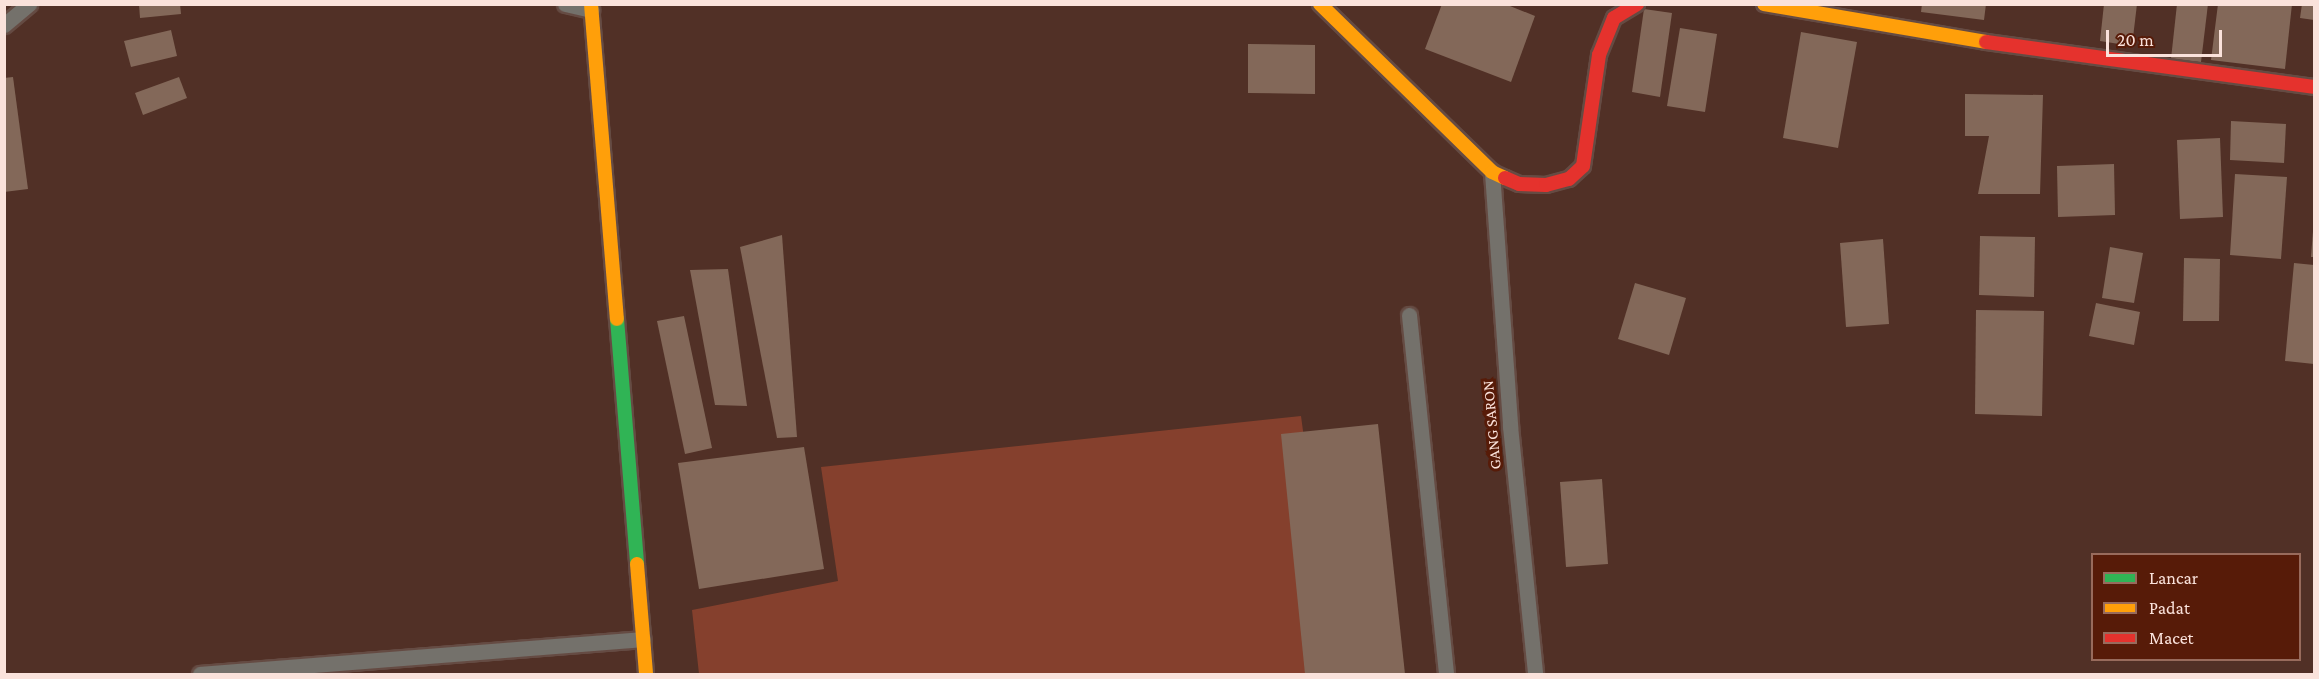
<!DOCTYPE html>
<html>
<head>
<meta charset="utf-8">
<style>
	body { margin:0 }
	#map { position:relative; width:2319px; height:679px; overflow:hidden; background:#513026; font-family:"Crimson Pro",serif }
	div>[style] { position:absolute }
	.green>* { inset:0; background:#85402d }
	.building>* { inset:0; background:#836859 }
	.roads { filter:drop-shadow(2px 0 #654b43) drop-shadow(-2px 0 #654b43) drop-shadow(0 2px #654b43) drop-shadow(0 -2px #654b43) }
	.lane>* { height:15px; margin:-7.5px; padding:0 7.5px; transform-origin:7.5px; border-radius:7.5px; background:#74716b }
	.fast>* { height:14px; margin:-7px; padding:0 7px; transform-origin:7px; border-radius:7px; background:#30b455 }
	.slow>* { height:14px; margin:-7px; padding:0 7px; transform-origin:7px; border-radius:7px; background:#ff9f0a }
	.jam>* { height:14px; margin:-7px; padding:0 7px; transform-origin:7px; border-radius:7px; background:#e5322d }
	span { translate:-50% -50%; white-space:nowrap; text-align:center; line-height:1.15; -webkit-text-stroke:6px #571b08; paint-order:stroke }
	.street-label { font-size:16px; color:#fae2db }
	.frame { position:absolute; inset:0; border:6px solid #fae2db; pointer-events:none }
	.legend { position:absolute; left:2091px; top:553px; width:210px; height:108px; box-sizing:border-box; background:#571b08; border:2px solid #986b5c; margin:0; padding:8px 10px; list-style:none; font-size:18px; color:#fae2db }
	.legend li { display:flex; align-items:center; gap:12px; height:30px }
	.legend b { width:30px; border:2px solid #986b5c }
	.scale { position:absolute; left:2106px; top:30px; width:116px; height:27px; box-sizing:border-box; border:3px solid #fae2db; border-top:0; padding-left:8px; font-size:18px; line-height:21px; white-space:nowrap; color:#fae2db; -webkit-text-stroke:4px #571b08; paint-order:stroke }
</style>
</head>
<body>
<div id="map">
	<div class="green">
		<i style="clip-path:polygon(1301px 416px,1336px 674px,699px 674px,692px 610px,838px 581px,821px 467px)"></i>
	</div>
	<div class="building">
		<i style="clip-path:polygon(139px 4px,180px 4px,181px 14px,140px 18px)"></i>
		<i style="clip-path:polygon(1442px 4px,1505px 4px,1535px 16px,1511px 82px,1425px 49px)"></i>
		<i style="clip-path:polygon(1922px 4px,1986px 4px,1984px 20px,1921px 12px)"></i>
		<i style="clip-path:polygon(2104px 4px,2137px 4px,2132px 46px,2100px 41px)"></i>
		<i style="clip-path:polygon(2177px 4px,2208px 4px,2201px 62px,2171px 59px)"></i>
		<i style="clip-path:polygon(2218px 4px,2292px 4px,2285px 69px,2211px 60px)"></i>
		<i style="clip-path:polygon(2302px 4px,2314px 4px,2314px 20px,2300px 18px)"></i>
		<i style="clip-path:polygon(1644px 9px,1672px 13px,1660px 97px,1632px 92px)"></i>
		<i style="clip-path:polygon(1680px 28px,1717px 34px,1705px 112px,1667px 106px)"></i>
		<i style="clip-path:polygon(171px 30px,177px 56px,131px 67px,124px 41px)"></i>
		<i style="clip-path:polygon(1801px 32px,1857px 42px,1838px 148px,1783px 138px)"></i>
		<i style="clip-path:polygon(1248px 44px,1315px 45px,1315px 94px,1248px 93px)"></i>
		<i style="clip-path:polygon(13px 77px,28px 189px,4px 192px,4px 78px)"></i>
		<i style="clip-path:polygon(179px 77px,187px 98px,143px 115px,135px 93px)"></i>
		<i style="clip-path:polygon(1965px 94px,2043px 95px,2040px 194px,1978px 194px,1989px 136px,1965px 136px)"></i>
		<i style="clip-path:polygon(2231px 121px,2286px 124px,2284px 163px,2230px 160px)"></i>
		<i style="clip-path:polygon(2220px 138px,2223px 217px,2180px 219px,2177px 140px)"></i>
		<i style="clip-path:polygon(2114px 164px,2115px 215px,2058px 217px,2057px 166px)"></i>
		<i style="clip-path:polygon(2235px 174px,2287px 177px,2281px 259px,2230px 255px)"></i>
		<i style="clip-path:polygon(2313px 231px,2314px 231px,2314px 257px,2311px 257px)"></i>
		<i style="clip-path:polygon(782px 235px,797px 437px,777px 438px,740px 247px)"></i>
		<i style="clip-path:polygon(1980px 236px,2035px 237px,2034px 297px,1979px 295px)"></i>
		<i style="clip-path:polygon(1883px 239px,1889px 324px,1846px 327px,1840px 243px)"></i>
		<i style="clip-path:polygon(2110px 247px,2143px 253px,2134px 303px,2102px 298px)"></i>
		<i style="clip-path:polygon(2184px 258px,2220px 259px,2219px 321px,2183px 321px)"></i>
		<i style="clip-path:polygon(2294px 263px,2314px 265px,2314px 364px,2285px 361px)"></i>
		<i style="clip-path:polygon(728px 269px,747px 406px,715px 405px,690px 270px)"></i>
		<i style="clip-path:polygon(1635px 283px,1686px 298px,1669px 355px,1618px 339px)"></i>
		<i style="clip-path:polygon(2096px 303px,2140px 312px,2134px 345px,2089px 336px)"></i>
		<i style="clip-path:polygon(1976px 310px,2044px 311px,2042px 416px,1975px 414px)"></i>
		<i style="clip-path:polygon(684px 316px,712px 448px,685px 454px,657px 321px)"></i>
		<i style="clip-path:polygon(1378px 424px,1405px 674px,1305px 674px,1281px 434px)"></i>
		<i style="clip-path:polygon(804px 447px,824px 569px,699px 589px,678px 463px)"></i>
		<i style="clip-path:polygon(1602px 479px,1608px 564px,1566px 567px,1560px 482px)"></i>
	</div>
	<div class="roads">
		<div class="lane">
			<i style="left:565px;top:4px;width:27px;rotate:13deg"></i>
			<i style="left:4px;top:25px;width:33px;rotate:-40deg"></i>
			<i style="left:1492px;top:172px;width:255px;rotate:85.9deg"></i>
			<i style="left:1510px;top:426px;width:249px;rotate:84.2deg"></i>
			<i style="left:1409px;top:315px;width:361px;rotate:84.1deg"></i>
			<i style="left:200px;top:674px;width:444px;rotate:-4.5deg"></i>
		</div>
		<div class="fast">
			<i style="left:617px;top:319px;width:246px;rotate:85.3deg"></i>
		</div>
		<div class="slow">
			<i style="left:591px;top:4px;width:316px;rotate:85.3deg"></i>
			<i style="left:1320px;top:4px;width:240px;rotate:44.3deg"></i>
			<i style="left:1492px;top:172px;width:14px;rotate:25deg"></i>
			<i style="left:1764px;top:4px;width:225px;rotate:9.7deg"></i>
			<i style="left:637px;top:564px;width:110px;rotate:85.3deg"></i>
		</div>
		<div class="jam">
			<i style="left:1986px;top:42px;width:331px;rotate:7.8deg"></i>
			<i style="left:1505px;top:178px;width:15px;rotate:23deg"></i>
			<i style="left:1519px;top:184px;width:27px;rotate:2deg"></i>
			<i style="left:1546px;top:185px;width:24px;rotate:-15deg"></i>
			<i style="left:1569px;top:179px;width:19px;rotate:-43deg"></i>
			<i style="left:1583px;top:166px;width:112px;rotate:-81.8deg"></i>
			<i style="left:1599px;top:55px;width:40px;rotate:-68deg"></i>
			<i style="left:1614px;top:18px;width:27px;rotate:-31deg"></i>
		</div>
	</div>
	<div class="street-label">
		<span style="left:1492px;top:425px;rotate:-95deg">GANG SARON</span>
	</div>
	<div class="frame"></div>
	<ul class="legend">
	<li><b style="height:8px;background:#30b455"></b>Lancar</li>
	<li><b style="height:8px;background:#ff9f0a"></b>Padat</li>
	<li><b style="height:8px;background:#e5322d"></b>Macet</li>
	</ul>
	<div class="scale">20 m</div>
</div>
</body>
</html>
